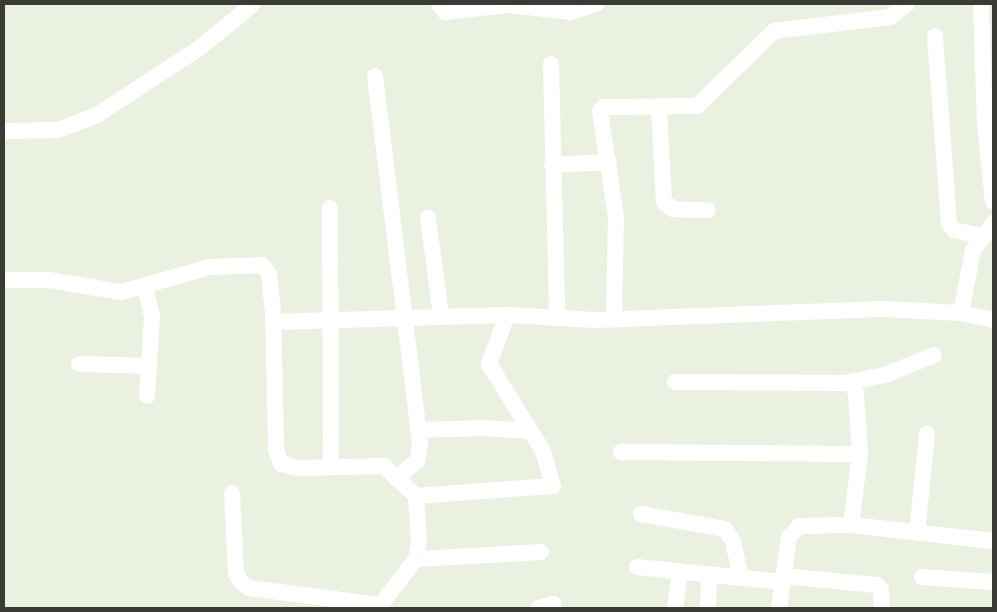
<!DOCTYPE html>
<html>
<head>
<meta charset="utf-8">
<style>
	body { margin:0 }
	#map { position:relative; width:997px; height:612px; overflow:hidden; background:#ebf1e1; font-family:Helvetica,sans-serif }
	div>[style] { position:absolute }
	.minor>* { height:16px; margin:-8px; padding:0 8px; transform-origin:8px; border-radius:8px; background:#fff }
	span { translate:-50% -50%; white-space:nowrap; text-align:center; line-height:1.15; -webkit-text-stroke:4px #fff; paint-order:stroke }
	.frame { position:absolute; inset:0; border:5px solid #393b35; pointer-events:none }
</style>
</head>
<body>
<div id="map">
	<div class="minor">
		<i style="left:439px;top:4px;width:10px;rotate:53deg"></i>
		<i style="left:445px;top:12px;width:63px;rotate:-6.3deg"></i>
		<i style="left:508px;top:5px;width:62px;rotate:6.4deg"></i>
		<i style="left:570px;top:12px;width:28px;rotate:-17deg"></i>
		<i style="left:981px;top:4px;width:122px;rotate:88.1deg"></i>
		<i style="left:985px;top:126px;width:76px;rotate:84deg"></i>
		<i style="left:935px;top:36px;width:189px;rotate:85.7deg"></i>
		<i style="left:949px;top:224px;width:8px;rotate:50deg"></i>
		<i style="left:954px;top:230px;width:29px;rotate:12deg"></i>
		<i style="left:551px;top:64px;width:253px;rotate:88.6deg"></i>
		<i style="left:375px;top:76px;width:371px;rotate:83deg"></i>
		<i style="left:420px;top:444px;width:17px;rotate:100deg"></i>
		<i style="left:417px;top:461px;width:27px;rotate:141deg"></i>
		<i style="left:659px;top:108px;width:94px;rotate:87deg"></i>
		<i style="left:664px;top:202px;width:11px;rotate:38deg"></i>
		<i style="left:673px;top:209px;width:35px;rotate:2deg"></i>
		<i style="left:4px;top:131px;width:54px;rotate:-1.1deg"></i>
		<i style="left:58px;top:130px;width:42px;rotate:-21deg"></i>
		<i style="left:97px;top:115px;width:124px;rotate:-33.2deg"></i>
		<i style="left:201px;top:47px;width:67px;rotate:-39.6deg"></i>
		<i style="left:552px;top:165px;width:57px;rotate:-3deg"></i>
		<i style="left:330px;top:208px;width:259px;rotate:89.8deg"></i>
		<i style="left:428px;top:218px;width:98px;rotate:82.4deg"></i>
		<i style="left:4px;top:280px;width:45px"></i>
		<i style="left:49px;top:280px;width:73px;rotate:9.5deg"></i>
		<i style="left:121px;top:292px;width:92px;rotate:-15.7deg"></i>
		<i style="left:210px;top:267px;width:52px;rotate:-2.2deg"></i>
		<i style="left:262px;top:265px;width:11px;rotate:52deg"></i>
		<i style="left:269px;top:274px;width:38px;rotate:84deg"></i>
		<i style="left:273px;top:312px;width:137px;rotate:88.7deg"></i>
		<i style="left:276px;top:449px;width:16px;rotate:72deg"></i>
		<i style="left:281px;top:464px;width:18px;rotate:13deg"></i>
		<i style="left:299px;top:468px;width:85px;rotate:-1.3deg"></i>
		<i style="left:384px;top:466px;width:44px;rotate:43.2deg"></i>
		<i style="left:416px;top:496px;width:137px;rotate:-4.2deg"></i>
		<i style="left:553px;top:486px;width:36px;rotate:-106deg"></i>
		<i style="left:543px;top:451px;width:102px;rotate:-121.8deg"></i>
		<i style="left:489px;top:364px;width:52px;rotate:-69.8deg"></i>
		<i style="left:507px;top:315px;width:88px;rotate:3.3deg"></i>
		<i style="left:595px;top:320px;width:288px;rotate:-2.2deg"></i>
		<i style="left:883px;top:309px;width:78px;rotate:2.9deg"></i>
		<i style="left:961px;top:313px;width:33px;rotate:12deg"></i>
		<i style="left:145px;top:286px;width:32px;rotate:77deg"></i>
		<i style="left:152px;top:317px;width:79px;rotate:93.6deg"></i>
		<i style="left:961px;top:313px;width:64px;rotate:-79.2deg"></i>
		<i style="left:973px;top:250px;width:34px;rotate:-53deg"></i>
		<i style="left:614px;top:319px;width:102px;rotate:-88.9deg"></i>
		<i style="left:616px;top:217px;width:107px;rotate:-98.6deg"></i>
		<i style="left:600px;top:111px;width:6px;rotate:-45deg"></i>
		<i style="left:604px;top:107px;width:93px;rotate:-0.6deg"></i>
		<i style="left:697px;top:106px;width:107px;rotate:-44.2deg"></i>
		<i style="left:774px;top:31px;width:117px;rotate:-6.9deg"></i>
		<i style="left:890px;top:17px;width:21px;rotate:-37deg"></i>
		<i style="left:273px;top:322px;width:234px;rotate:-1.7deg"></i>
		<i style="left:79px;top:364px;width:70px;rotate:1.6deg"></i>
		<i style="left:675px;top:382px;width:177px;rotate:0.3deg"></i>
		<i style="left:852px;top:383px;width:12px;rotate:70deg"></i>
		<i style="left:856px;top:394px;width:60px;rotate:86.2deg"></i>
		<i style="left:860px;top:454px;width:72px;rotate:97.2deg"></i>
		<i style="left:849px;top:382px;width:37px;rotate:-11deg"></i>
		<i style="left:885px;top:375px;width:53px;rotate:-22.2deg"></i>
		<i style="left:418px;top:430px;width:65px;rotate:-1.8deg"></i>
		<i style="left:483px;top:428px;width:47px;rotate:3.7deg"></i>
		<i style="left:621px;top:452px;width:239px;rotate:0.5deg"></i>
		<i style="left:232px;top:493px;width:81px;rotate:87.2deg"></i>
		<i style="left:236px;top:574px;width:9px;rotate:58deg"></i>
		<i style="left:241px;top:582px;width:10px;rotate:37deg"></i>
		<i style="left:249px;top:588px;width:132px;rotate:7.4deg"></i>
		<i style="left:641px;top:514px;width:85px;rotate:10.1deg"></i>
		<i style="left:725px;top:529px;width:14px;rotate:56deg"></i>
		<i style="left:733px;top:541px;width:38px;rotate:78deg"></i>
		<i style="left:917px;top:533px;width:100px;rotate:-84.3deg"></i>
		<i style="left:416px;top:559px;width:125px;rotate:-3.2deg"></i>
		<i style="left:637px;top:567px;width:146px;rotate:5.9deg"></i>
		<i style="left:783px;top:576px;width:94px;rotate:5.5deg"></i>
		<i style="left:877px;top:585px;width:6px;rotate:45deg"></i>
		<i style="left:881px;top:589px;width:19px;rotate:87deg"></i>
		<i style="left:922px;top:577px;width:71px;rotate:4deg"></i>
		<i style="left:378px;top:608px;width:62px;rotate:-52.2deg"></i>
		<i style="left:416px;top:559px;width:18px;rotate:-81deg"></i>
		<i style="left:419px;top:541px;width:45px;rotate:-93.8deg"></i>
		<i style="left:539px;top:608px;width:15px;rotate:-16deg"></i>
		<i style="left:675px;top:608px;width:37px;rotate:-82deg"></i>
		<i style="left:708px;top:608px;width:34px;rotate:-88deg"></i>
		<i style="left:779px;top:608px;width:72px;rotate:-82deg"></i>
		<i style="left:789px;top:537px;width:15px;rotate:-48deg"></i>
		<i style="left:799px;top:526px;width:52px;rotate:-1.1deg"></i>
		<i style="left:851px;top:525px;width:143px;rotate:6.4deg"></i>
	</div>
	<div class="frame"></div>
</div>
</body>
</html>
